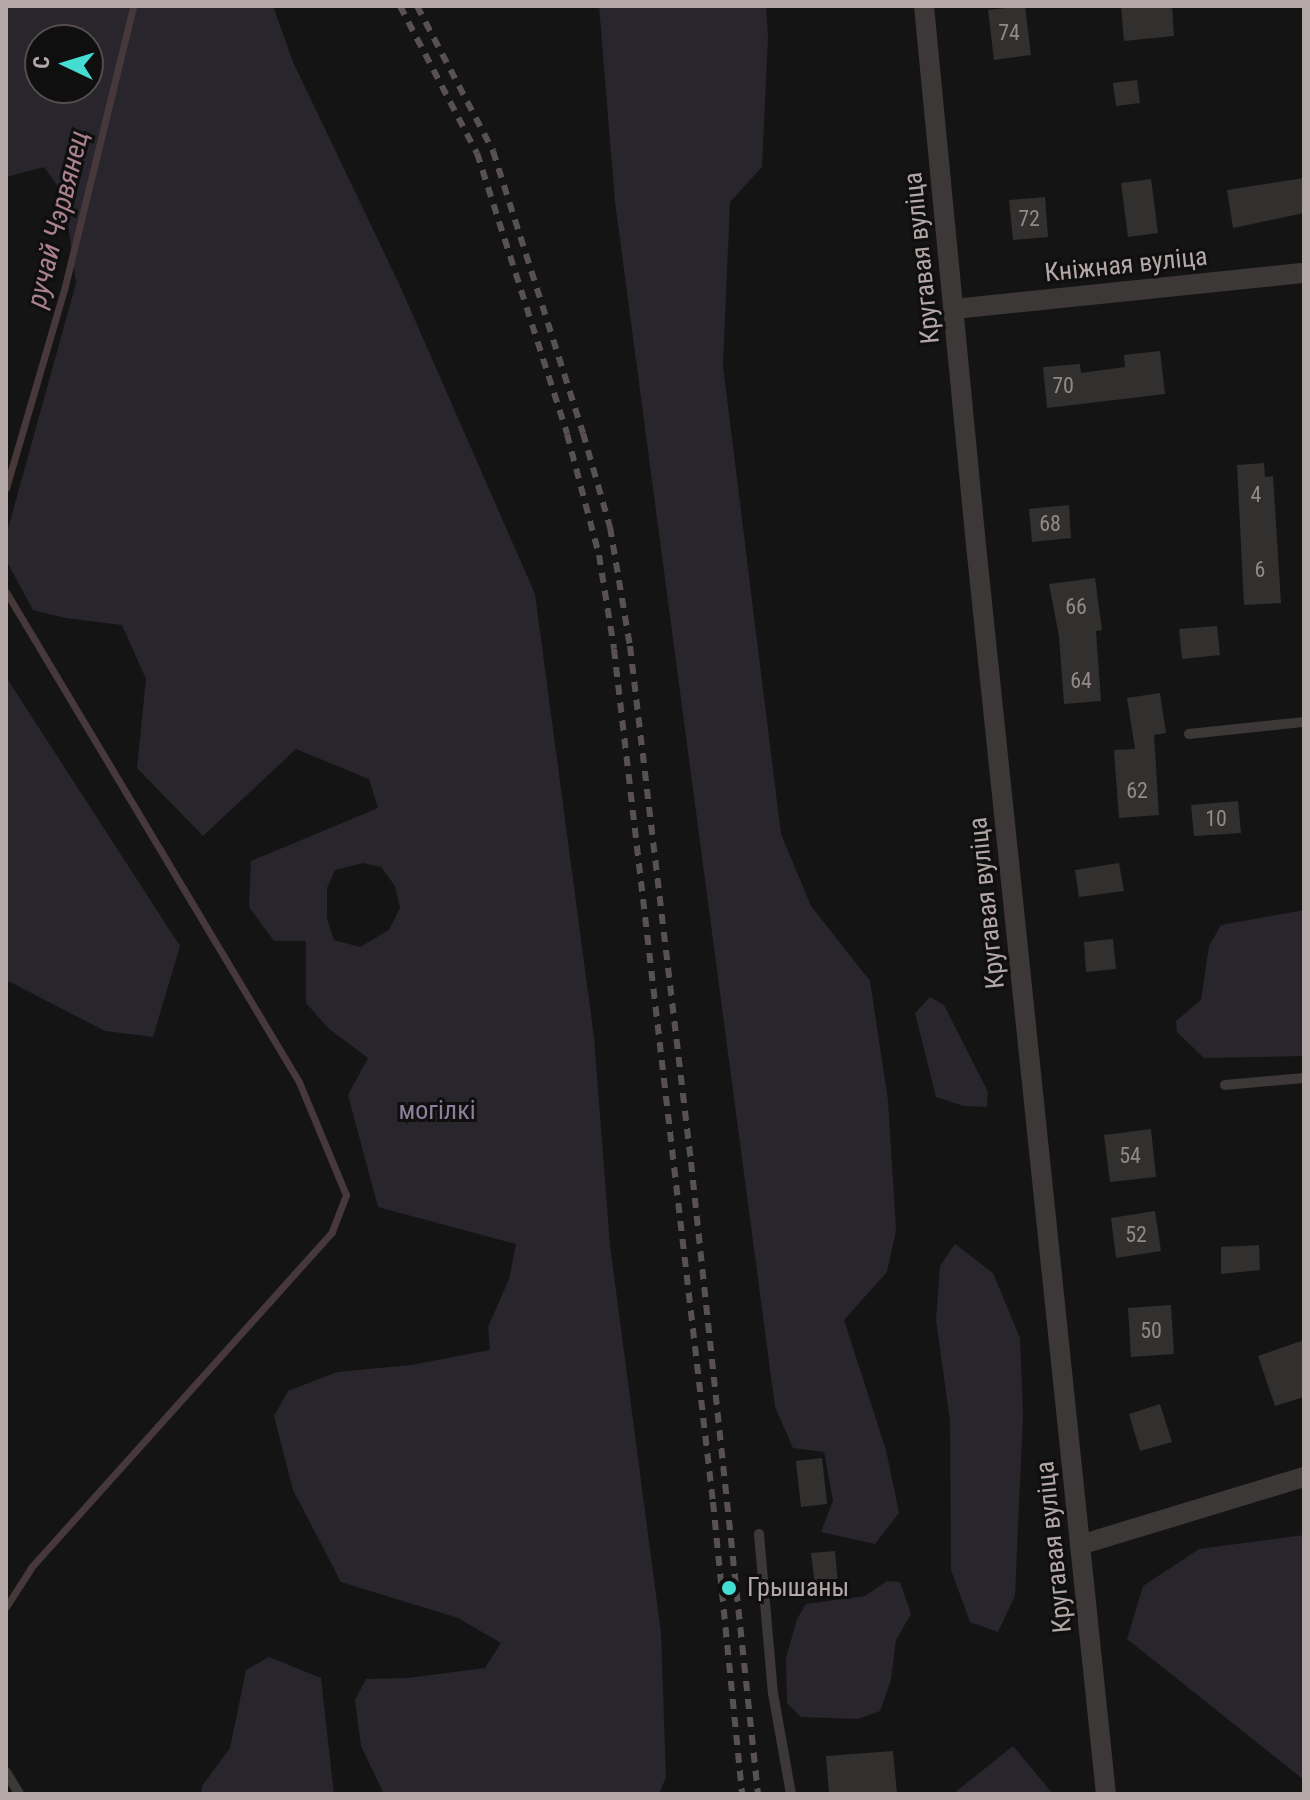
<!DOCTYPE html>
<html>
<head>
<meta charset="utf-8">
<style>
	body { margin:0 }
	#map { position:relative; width:1310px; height:1800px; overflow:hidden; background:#151414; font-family:"Roboto Condensed",sans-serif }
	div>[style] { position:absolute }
	.green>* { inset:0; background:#28252c }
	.stream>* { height:7px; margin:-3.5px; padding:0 3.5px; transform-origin:3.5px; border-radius:3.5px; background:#47383c }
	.building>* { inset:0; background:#31302f }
	.lane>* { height:10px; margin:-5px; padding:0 5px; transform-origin:5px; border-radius:5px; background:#3c3837 }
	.street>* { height:20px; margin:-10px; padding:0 10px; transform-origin:10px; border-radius:10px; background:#3c3837 }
	.rail>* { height:6px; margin-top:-3px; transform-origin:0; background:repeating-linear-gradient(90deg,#575151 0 10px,transparent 0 18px) }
	.dots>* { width:22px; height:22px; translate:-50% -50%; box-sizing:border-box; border:4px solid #100f0f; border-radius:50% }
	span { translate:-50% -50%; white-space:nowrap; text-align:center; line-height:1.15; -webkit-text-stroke:6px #100f0f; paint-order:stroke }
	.number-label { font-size:22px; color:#93898a }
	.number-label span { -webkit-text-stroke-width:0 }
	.street-label { font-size:26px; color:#b4a7a8 }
	.park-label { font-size:26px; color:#8a809d }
	.poi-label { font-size:26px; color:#b4a7a8 }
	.left { translate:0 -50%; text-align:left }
	.water-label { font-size:28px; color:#ab828d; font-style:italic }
	.frame { position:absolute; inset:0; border:8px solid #b4a7a8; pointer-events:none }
	.north { position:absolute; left:24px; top:24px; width:80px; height:80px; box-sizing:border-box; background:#100f0f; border:2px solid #524c4c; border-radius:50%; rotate:274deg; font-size:22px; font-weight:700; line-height:32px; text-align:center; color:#b4a7a8 }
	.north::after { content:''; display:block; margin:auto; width:28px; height:36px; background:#45dcd1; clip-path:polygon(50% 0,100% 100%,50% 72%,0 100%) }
</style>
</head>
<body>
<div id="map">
	<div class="green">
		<i style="clip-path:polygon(evenodd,6px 6px,273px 6px,293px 62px,401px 288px,535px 594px,594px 1037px,610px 1245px,661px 1633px,666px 1777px,659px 1794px,384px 1794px,361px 1746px,355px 1700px,366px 1679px,408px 1678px,485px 1668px,501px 1643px,458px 1618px,341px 1582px,293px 1490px,274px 1416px,288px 1391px,337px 1372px,411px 1365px,490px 1350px,488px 1327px,509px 1279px,516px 1244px,378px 1207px,348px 1095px,368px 1058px,328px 1028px,306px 1003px,306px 941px,274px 941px,249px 907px,251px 861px,378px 808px,369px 779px,296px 749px,203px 836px,137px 768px,146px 679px,122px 625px,65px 618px,33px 610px,6px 560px,6px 536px,76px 283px,64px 195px,44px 167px,6px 177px,6px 6px,40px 40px,88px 40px,88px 88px,40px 88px,40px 40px,6px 6px,363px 863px,381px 867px,395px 886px,400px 908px,389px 930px,360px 947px,334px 940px,327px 918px,327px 888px,335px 870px,363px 863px)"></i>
		<i style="clip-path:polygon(599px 6px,766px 6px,768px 36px,762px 167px,730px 202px,723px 366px,781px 834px,811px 906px,870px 981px,888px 1100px,896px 1230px,887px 1272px,844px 1320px,886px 1450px,899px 1513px,875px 1544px,821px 1532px,833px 1501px,824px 1452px,793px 1448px,775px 1407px,615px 202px)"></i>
		<i style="clip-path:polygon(6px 677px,180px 946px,153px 1037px,105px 1031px,6px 980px)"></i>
		<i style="clip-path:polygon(1304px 910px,1304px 1056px,1204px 1058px,1177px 1032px,1176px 1021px,1201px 1000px,1209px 946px,1221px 925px)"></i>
		<i style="clip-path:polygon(930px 997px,944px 1005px,988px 1092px,987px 1107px,964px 1106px,936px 1097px,915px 1013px)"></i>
		<i style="clip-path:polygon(955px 1244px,993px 1273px,1020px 1338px,1023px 1414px,1015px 1596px,998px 1632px,970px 1622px,951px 1570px,950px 1421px,936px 1320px,940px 1266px)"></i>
		<i style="clip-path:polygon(1304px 1535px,1304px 1780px,1127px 1639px,1143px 1586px,1199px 1549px)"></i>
		<i style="clip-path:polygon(887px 1581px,900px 1582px,911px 1614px,896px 1640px,891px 1680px,880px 1711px,858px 1719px,801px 1717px,787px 1703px,786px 1658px,797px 1619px,806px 1604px,865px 1596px)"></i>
		<i style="clip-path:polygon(269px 1657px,321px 1678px,334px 1794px,201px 1794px,202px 1786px,230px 1748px,246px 1670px)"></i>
		<i style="clip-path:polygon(1013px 1746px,1053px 1794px,953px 1794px)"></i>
	</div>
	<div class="stream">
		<i style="left:6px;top:488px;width:210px;rotate:-73.7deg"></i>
		<i style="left:65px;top:286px;width:288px;rotate:-76.3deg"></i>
		<i style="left:6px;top:592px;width:571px;rotate:59.12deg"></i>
		<i style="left:299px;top:1082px;width:122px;rotate:67.4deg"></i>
		<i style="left:346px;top:1195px;width:40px;rotate:111deg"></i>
		<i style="left:332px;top:1232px;width:451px;rotate:131.9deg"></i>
		<i style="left:31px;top:1568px;width:46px;rotate:122.7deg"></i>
	</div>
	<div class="building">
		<i style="clip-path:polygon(1025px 6px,1031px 55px,994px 60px,988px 10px)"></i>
		<i style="clip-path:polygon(1121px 6px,1172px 6px,1174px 36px,1124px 41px)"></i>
		<i style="clip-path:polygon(1137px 80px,1140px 103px,1116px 106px,1113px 83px)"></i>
		<i style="clip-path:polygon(1304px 178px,1304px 213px,1233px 228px,1227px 190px)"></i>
		<i style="clip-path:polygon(1151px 179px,1158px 233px,1128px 237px,1121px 183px)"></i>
		<i style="clip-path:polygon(1045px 197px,1048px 237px,1013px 240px,1009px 200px)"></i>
		<i style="clip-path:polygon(1160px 351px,1165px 394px,1047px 408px,1043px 367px,1080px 364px,1081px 373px,1125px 367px,1124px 355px)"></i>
		<i style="clip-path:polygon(1264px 463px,1265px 477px,1273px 476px,1281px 603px,1244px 605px,1237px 465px)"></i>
		<i style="clip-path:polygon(1069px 505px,1071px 538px,1032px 542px,1029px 509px)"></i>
		<i style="clip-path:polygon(1095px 578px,1102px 630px,1096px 631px,1101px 701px,1064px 704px,1059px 636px,1049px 584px)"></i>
		<i style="clip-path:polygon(1217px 626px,1220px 655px,1182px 659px,1179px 629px)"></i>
		<i style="clip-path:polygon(1160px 693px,1166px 733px,1154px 735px,1159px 815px,1119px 818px,1114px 750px,1135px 749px,1127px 698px)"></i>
		<i style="clip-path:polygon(1238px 801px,1241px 833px,1194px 836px,1191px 805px)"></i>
		<i style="clip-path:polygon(1119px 863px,1124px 891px,1079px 897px,1075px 870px)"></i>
		<i style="clip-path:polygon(1113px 939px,1116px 969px,1086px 972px,1084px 942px)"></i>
		<i style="clip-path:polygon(1151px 1129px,1156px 1177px,1110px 1182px,1104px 1135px)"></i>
		<i style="clip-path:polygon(1155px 1211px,1161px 1251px,1116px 1258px,1111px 1218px)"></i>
		<i style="clip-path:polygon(1259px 1245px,1260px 1270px,1221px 1274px,1221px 1247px)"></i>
		<i style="clip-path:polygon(1171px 1305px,1174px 1354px,1131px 1357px,1128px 1308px)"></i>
		<i style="clip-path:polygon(1304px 1340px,1304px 1397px,1275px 1406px,1258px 1356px)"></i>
		<i style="clip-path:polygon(1160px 1404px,1172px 1442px,1140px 1451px,1129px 1414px)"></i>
		<i style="clip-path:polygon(822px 1458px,827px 1504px,801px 1507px,796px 1461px)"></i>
		<i style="clip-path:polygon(835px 1551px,838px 1584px,815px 1586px,811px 1553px)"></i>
		<i style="clip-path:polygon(893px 1751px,897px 1794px,829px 1794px,826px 1756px)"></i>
	</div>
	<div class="lane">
		<i style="left:1189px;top:734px;width:116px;rotate:-6deg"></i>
		<i style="left:1225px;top:1085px;width:79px;rotate:-5.1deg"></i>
		<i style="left:759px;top:1534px;width:160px;rotate:85deg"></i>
		<i style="left:773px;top:1693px;width:103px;rotate:79.9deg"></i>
		<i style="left:6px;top:1772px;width:26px;rotate:59deg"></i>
	</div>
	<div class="street">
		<i style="left:924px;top:6px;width:542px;rotate:84.49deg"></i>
		<i style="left:976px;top:545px;width:1256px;rotate:84.06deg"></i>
		<i style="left:954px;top:309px;width:352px;rotate:-5.9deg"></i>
		<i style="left:1080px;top:1545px;width:234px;rotate:-16.9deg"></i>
	</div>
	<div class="rail">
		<i style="left:400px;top:6px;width:166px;rotate:62.4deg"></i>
		<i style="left:477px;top:153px;width:295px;rotate:72.2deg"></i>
		<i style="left:567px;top:434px;width:125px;rotate:75.2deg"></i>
		<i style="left:599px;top:555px;width:95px;rotate:80.9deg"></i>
		<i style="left:614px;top:649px;width:859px;rotate:83.38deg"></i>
		<i style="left:713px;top:1502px;width:293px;rotate:84.3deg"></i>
		<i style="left:417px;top:6px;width:164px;rotate:62.3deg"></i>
		<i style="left:493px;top:151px;width:296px;rotate:72.3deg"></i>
		<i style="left:583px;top:433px;width:98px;rotate:74deg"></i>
		<i style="left:610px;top:527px;width:121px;rotate:80.5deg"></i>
		<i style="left:630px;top:646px;width:520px;rotate:83.26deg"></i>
		<i style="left:691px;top:1162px;width:636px;rotate:83.95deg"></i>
	</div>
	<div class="dots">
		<i style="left:729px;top:1588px;background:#45dcd1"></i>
	</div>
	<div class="number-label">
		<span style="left:1009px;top:33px">74</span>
		<span style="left:1029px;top:219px">72</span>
		<span style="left:1063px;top:386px">70</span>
		<span style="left:1256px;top:495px">4</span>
		<span style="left:1050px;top:524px">68</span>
		<span style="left:1260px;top:570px">6</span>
		<span style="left:1076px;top:607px">66</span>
		<span style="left:1081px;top:681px">64</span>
		<span style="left:1137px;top:791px">62</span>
		<span style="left:1216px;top:819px">10</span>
		<span style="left:1130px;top:1156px">54</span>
		<span style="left:1136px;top:1235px">52</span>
		<span style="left:1151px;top:1331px">50</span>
	</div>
	<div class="street-label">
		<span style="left:922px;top:258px;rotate:-96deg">Кругавая вуліца</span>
		<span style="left:1126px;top:265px;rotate:-6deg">Кніжная вуліца</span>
		<span style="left:987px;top:903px;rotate:-96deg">Кругавая вуліца</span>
		<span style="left:1054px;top:1547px;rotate:-96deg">Кругавая вуліца</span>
	</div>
	<div class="park-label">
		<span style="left:437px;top:1111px">могілкі</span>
	</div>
	<div class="poi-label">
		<span class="left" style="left:747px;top:1588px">Грышаны</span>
	</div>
	<div class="water-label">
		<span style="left:58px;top:219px;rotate:-76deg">ручай Чэрвянец</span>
	</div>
	<div class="frame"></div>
	<div class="north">С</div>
</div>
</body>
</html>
